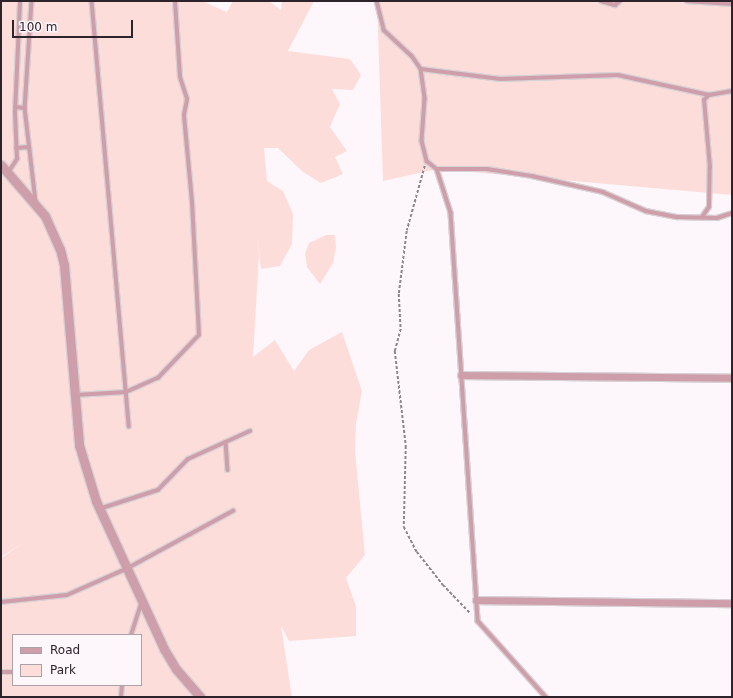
<!DOCTYPE html>
<html>
<head>
<meta charset="utf-8">
<style>
	body { margin:0 }
	#map { position:relative; width:733px; height:698px; overflow:hidden; background:#fdf7fb; font-family:"DejaVu Sans",sans-serif }
	div>[style] { position:absolute }
	.green>* { inset:0; background:#fcddd9 }
	.path>* { height:1.5px; margin-top:-0.75px; transform-origin:0; background:repeating-linear-gradient(90deg,#8d858b 0 3px,transparent 0 5px) }
	.roads { filter:drop-shadow(1px 0 #d8d1d5) drop-shadow(-1px 0 #d8d1d5) drop-shadow(0 1px #d8d1d5) drop-shadow(0 -1px #d8d1d5) }
	.service>* { height:3.5px; margin:-1.75px; padding:0 1.75px; transform-origin:1.75px; border-radius:1.75px; background:#ce9faa }
	.minor>* { height:7px; margin:-3.5px; padding:0 3.5px; transform-origin:3.5px; border-radius:3.5px; background:#ce9faa }
	.tertiary>* { height:9px; margin:-4.5px; padding:0 4.5px; transform-origin:4.5px; border-radius:4.5px; background:#ce9faa }
	span { translate:-50% -50%; white-space:nowrap; text-align:center; line-height:1.15; -webkit-text-stroke:3px #fdf7fb; paint-order:stroke }
	.frame { position:absolute; inset:0; border:2px solid #2d232a; pointer-events:none }
	.legend { position:absolute; left:12px; top:634px; width:130px; height:52px; box-sizing:border-box; background:#fdf7fb; border:1px solid #aaa2a7; margin:0; padding:5px 7px; list-style:none; font-size:12px; color:#2d232a }
	.legend li { display:flex; align-items:center; gap:8px; height:20px }
	.legend b { width:20px; border:1px solid #aaa2a7 }
	.scale { position:absolute; left:12px; top:20px; width:121px; height:18px; box-sizing:border-box; border:2px solid #2d232a; border-top:0; padding-left:5px; font-size:12px; line-height:14px; white-space:nowrap; color:#2d232a; -webkit-text-stroke:3px #fdf7fb; paint-order:stroke }
</style>
</head>
<body>
<div id="map">
	<div class="green">
		<i style="clip-path:polygon(evenodd,1px 1px,202px 1px,227px 12px,233px 1px,269px 1px,281px 10px,282px 1px,314px 1px,288px 51px,350px 59px,361px 75px,353px 90px,332px 89px,340px 104px,330px 127px,347px 151px,335px 157px,343px 174px,321px 183px,303px 172px,278px 148px,264px 148px,267px 181px,283px 191px,293px 214px,292px 244px,280px 266px,261px 269px,257px 235px,259px 255px,253px 357px,275px 340px,294px 371px,309px 350px,342px 332px,362px 391px,356px 424px,355px 451px,365px 555px,346px 578px,356px 606px,356px 636px,289px 641px,281px 626px,292px 697px,1px 697px,1px 558px,26px 541px,1px 557px,1px 1px,13px 635px,141px 635px,141px 685px,13px 685px,13px 635px)"></i>
		<i style="clip-path:polygon(377px 1px,732px 1px,732px 195px,437px 169px,383px 181px)"></i>
		<i style="clip-path:polygon(326px 235px,335px 235px,336px 248px,333px 263px,320px 284px,307px 267px,305px 254px,309px 243px)"></i>
	</div>
	<div class="path">
		<i style="left:425px;top:166px;width:67px;rotate:105.5deg"></i>
		<i style="left:407px;top:231px;width:64px;rotate:97.2deg"></i>
		<i style="left:399px;top:294px;width:35px;rotate:87deg"></i>
		<i style="left:401px;top:329px;width:23px;rotate:105deg"></i>
		<i style="left:395px;top:351px;width:96px;rotate:83.4deg"></i>
		<i style="left:406px;top:446px;width:81px;rotate:91.4deg"></i>
		<i style="left:404px;top:527px;width:28px;rotate:63deg"></i>
		<i style="left:417px;top:552px;width:42px;rotate:51.8deg"></i>
		<i style="left:443px;top:585px;width:40px;rotate:46deg"></i>
	</div>
	<div class="roads">
		<div class="service">
			<i style="left:32px;top:1px;width:107px;rotate:93.7deg"></i>
			<i style="left:25px;top:108px;width:94px;rotate:83.3deg"></i>
			<i style="left:92px;top:1px;width:427px;rotate:85deg"></i>
			<i style="left:377px;top:1px;width:30px;rotate:76deg"></i>
			<i style="left:384px;top:30px;width:38px;rotate:43deg"></i>
			<i style="left:412px;top:56px;width:16px;rotate:55deg"></i>
			<i style="left:421px;top:69px;width:30px;rotate:82deg"></i>
			<i style="left:425px;top:99px;width:42px;rotate:94.1deg"></i>
			<i style="left:422px;top:141px;width:21px;rotate:76deg"></i>
			<i style="left:427px;top:161px;width:13px;rotate:39deg"></i>
			<i style="left:437px;top:169px;width:50px"></i>
			<i style="left:487px;top:169px;width:46px;rotate:8.8deg"></i>
			<i style="left:532px;top:176px;width:73px;rotate:12.7deg"></i>
			<i style="left:603px;top:192px;width:47px;rotate:23.8deg"></i>
			<i style="left:646px;top:211px;width:32px;rotate:11deg"></i>
			<i style="left:677px;top:217px;width:40px;rotate:1.4deg"></i>
			<i style="left:717px;top:218px;width:16px;rotate:-18deg"></i>
			<i style="left:601px;top:1px;width:15px;rotate:16deg"></i>
			<i style="left:615px;top:5px;width:6px;rotate:-39deg"></i>
			<i style="left:687px;top:1px;width:45px;rotate:3.8deg"></i>
			<i style="left:421px;top:69px;width:80px;rotate:7.2deg"></i>
			<i style="left:500px;top:79px;width:118px;rotate:-1.9deg"></i>
			<i style="left:618px;top:75px;width:93px;rotate:12.4deg"></i>
			<i style="left:15px;top:107px;width:10px;rotate:6deg"></i>
			<i style="left:16px;top:148px;width:13px;rotate:-4deg"></i>
			<i style="left:437px;top:169px;width:46px;rotate:72.3deg"></i>
			<i style="left:451px;top:213px;width:409px;rotate:86.2deg"></i>
			<i style="left:478px;top:621px;width:102px;rotate:48.2deg"></i>
			<i style="left:8px;top:173px;width:17px;rotate:-57deg"></i>
			<i style="left:17px;top:159px;width:46px;rotate:-92.5deg"></i>
			<i style="left:15px;top:113px;width:112px;rotate:-87.4deg"></i>
			<i style="left:702px;top:217px;width:12px;rotate:-55deg"></i>
			<i style="left:709px;top:207px;width:39px;rotate:-89deg"></i>
			<i style="left:710px;top:168px;width:68px;rotate:-95deg"></i>
			<i style="left:704px;top:100px;width:7px;rotate:-45deg"></i>
			<i style="left:709px;top:95px;width:23px;rotate:-10deg"></i>
			<i style="left:75px;top:395px;width:51px;rotate:-3.4deg"></i>
			<i style="left:126px;top:392px;width:35px;rotate:-24deg"></i>
			<i style="left:158px;top:378px;width:59px;rotate:-46.4deg"></i>
			<i style="left:199px;top:335px;width:133px;rotate:-93deg"></i>
			<i style="left:192px;top:202px;width:87px;rotate:-95.3deg"></i>
			<i style="left:184px;top:115px;width:16px;rotate:-79deg"></i>
			<i style="left:187px;top:99px;width:23px;rotate:-108deg"></i>
			<i style="left:180px;top:77px;width:76px;rotate:-93.8deg"></i>
			<i style="left:226px;top:442px;width:28px;rotate:86deg"></i>
			<i style="left:99px;top:509px;width:62px;rotate:-17.9deg"></i>
			<i style="left:158px;top:490px;width:43px;rotate:-45.9deg"></i>
			<i style="left:188px;top:459px;width:68px;rotate:-24.3deg"></i>
			<i style="left:1px;top:602px;width:66px;rotate:-6.1deg"></i>
			<i style="left:67px;top:595px;width:64px;rotate:-23.8deg"></i>
			<i style="left:126px;top:569px;width:122px;rotate:-28.5deg"></i>
			<i style="left:131px;top:635px;width:33px;rotate:-72deg"></i>
			<i style="left:1px;top:672px;width:12px"></i>
			<i style="left:121px;top:697px;width:12px;rotate:-85deg"></i>
		</div>
		<div class="minor">
			<i style="left:461px;top:375px;width:271px;rotate:0.6deg"></i>
			<i style="left:476px;top:600px;width:256px;rotate:0.7deg"></i>
		</div>
		<div class="tertiary">
			<i style="left:1px;top:165px;width:67px;rotate:49.2deg"></i>
			<i style="left:45px;top:216px;width:36px;rotate:66deg"></i>
			<i style="left:60px;top:249px;width:16px;rotate:76deg"></i>
			<i style="left:64px;top:265px;width:181px;rotate:85.2deg"></i>
			<i style="left:79px;top:445px;width:59px;rotate:73.1deg"></i>
			<i style="left:96px;top:501px;width:163px;rotate:65.3deg"></i>
			<i style="left:164px;top:649px;width:23px;rotate:59deg"></i>
			<i style="left:176px;top:669px;width:37px;rotate:49deg"></i>
		</div>
	</div>
	<div class="frame"></div>
	<ul class="legend">
	<li><b style="height:5px;background:#ce9faa"></b>Road</li>
	<li><b style="height:11px;background:#fcddd9"></b>Park</li>
	</ul>
	<div class="scale">100 m</div>
</div>
</body>
</html>
